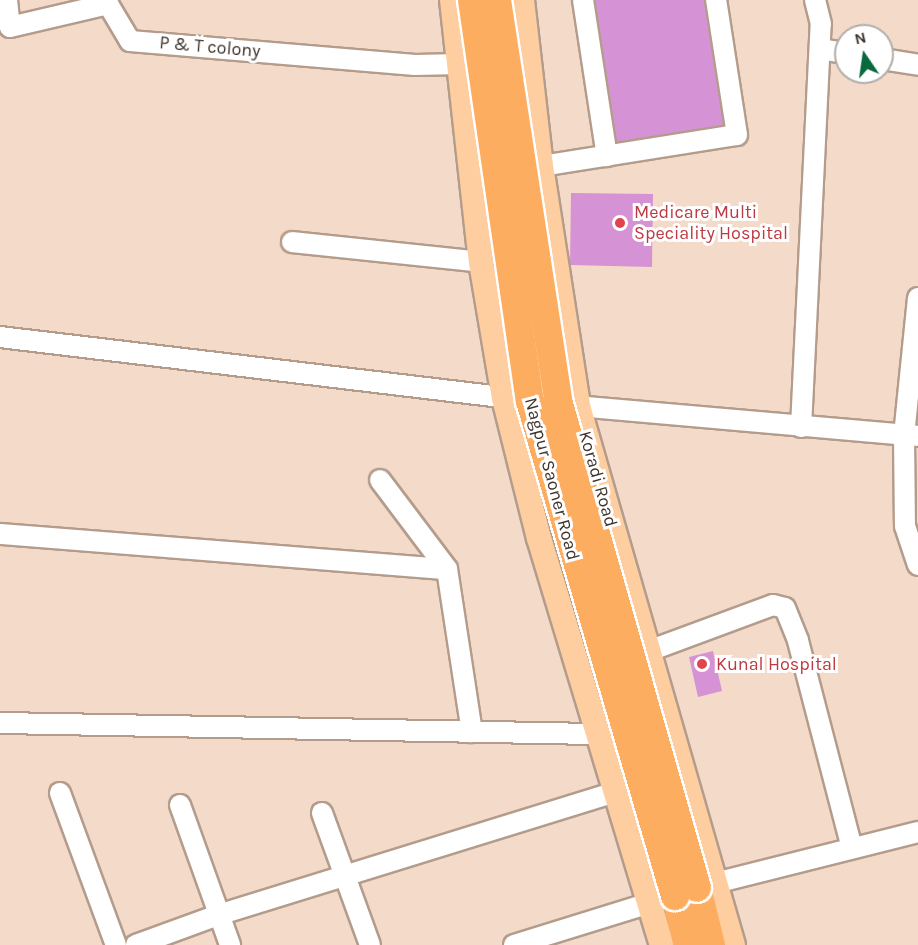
<!DOCTYPE html>
<html>
<head>
<meta charset="utf-8">
<style>
	body { margin:0 }
	#map { position:relative; width:918px; height:945px; overflow:hidden; background:#f3dac9; font-family:Karla,sans-serif }
	div>[style] { position:absolute }
	.building>* { inset:0; background:#d593d5 }
	.roads { filter:drop-shadow(2px 0 #b49c8c) drop-shadow(-2px 0 #b49c8c) drop-shadow(0 2px #b49c8c) drop-shadow(0 -2px #b49c8c) }
	.minor>* { height:20px; margin:-10px; padding:0 10px; transform-origin:10px; border-radius:10px; background:#fff }
	.major>* { height:24px; margin:-12px; padding:0 12px; transform-origin:12px; border-radius:12px; background:#fecea0 }
	.highway>* { height:28px; margin:-14px; padding:0 14px; transform-origin:14px; border-radius:14px; background:#fdad60 }
	.bridges { filter:drop-shadow(2px 0 #fff) drop-shadow(-2px 0 #fff) drop-shadow(0 2px #fff) drop-shadow(0 -2px #fff) }
	.highway-bridge>* { height:28px; margin:-14px; padding:0 14px; transform-origin:14px; border-radius:14px; background:#fdad60 }
	.dots>* { width:16px; height:16px; translate:-50% -50%; box-sizing:border-box; border:3px solid #fff; border-radius:50% }
	span { translate:-50% -50%; white-space:nowrap; text-align:center; line-height:1.15; -webkit-text-stroke:6px #fff; paint-order:stroke }
	.street-label { font-size:18px; color:#3e342d }
	.health-label { font-size:18px; color:#be3a42 }
	.left { translate:0 -50%; text-align:left }
	.north { position:absolute; left:834px; top:24px; width:60px; height:60px; box-sizing:border-box; background:#fff; border:2px solid #b2aeab; border-radius:50%; rotate:347deg; font-size:16px; font-weight:700; line-height:24px; text-align:center; color:#3e342d }
	.north::after { content:''; display:block; margin:auto; width:21px; height:27px; background:#09693d; clip-path:polygon(50% 0,100% 100%,50% 72%,0 100%) }
</style>
</head>
<body>
<div id="map">
	<div class="building">
		<i style="clip-path:polygon(590px 0,705px 0,731px 131px,619px 153px)"></i>
		<i style="clip-path:polygon(571px 193px,653px 194px,652px 267px,570px 265px)"></i>
		<i style="clip-path:polygon(713px 651px,722px 691px,698px 697px,689px 657px)"></i>
	</div>
	<div class="roads">
		<div class="minor">
			<i style="left:7px;top:0;width:27px;rotate:84deg"></i>
			<i style="left:10px;top:27px;width:101px;rotate:-13.2deg"></i>
			<i style="left:108px;top:4px;width:43px;rotate:59.3deg"></i>
			<i style="left:130px;top:41px;width:286px;rotate:4.8deg"></i>
			<i style="left:415px;top:65px;width:46px;rotate:-1.2deg"></i>
			<i style="left:583px;top:0;width:158px;rotate:81.3deg"></i>
			<i style="left:820px;top:49px;width:26px;rotate:9deg"></i>
			<i style="left:882px;top:59px;width:36px;rotate:9deg"></i>
			<i style="left:541px;top:166px;width:198px;rotate:-9deg"></i>
			<i style="left:737px;top:135px;width:137px;rotate:-98.8deg"></i>
			<i style="left:292px;top:242px;width:190px;rotate:6deg"></i>
			<i style="left:918px;top:298px;width:138px;rotate:95.8deg"></i>
			<i style="left:904px;top:435px;width:91px;rotate:89.4deg"></i>
			<i style="left:905px;top:526px;width:41px;rotate:71.6deg"></i>
			<i style="left:0;top:337px;width:522px;rotate:6.83deg"></i>
			<i style="left:565px;top:405px;width:354px;rotate:5deg"></i>
			<i style="left:801px;top:427px;width:403px;rotate:-87.2deg"></i>
			<i style="left:821px;top:24px;width:25px;rotate:-104deg"></i>
			<i style="left:380px;top:480px;width:111px;rotate:53deg"></i>
			<i style="left:447px;top:569px;width:165px;rotate:81.3deg"></i>
			<i style="left:0;top:534px;width:448px;rotate:4.5deg"></i>
			<i style="left:646px;top:652px;width:135px;rotate:-20.3deg"></i>
			<i style="left:773px;top:605px;width:12px;rotate:14deg"></i>
			<i style="left:785px;top:608px;width:35px;rotate:68deg"></i>
			<i style="left:798px;top:641px;width:214px;rotate:75.4deg"></i>
			<i style="left:0;top:723px;width:597px;rotate:1.06deg"></i>
			<i style="left:60px;top:793px;width:162px;rotate:69.8deg"></i>
			<i style="left:180px;top:805px;width:149px;rotate:70.3deg"></i>
			<i style="left:322px;top:813px;width:140px;rotate:70deg"></i>
			<i style="left:703px;top:886px;width:222px;rotate:-14.1deg"></i>
			<i style="left:136px;top:945px;width:87px;rotate:-20.1deg"></i>
			<i style="left:218px;top:915px;width:416px;rotate:-17.2deg"></i>
			<i style="left:514px;top:945px;width:156px;rotate:-17.2deg"></i>
		</div>
		<div class="major">
			<i style="left:452px;top:0;width:264px;rotate:83.7deg"></i>
			<i style="left:481px;top:262px;width:138px;rotate:80.4deg"></i>
			<i style="left:504px;top:398px;width:144px;rotate:76deg"></i>
			<i style="left:539px;top:538px;width:425px;rotate:73.2deg"></i>
			<i style="left:522px;top:0;width:167px;rotate:83.5deg"></i>
			<i style="left:541px;top:166px;width:243px;rotate:81.2deg"></i>
			<i style="left:578px;top:406px;width:561px;rotate:73.96deg"></i>
		</div>
		<div class="highway">
			<i style="left:697px;top:888px;width:59px;rotate:76.2deg"></i>
			<i style="left:675px;top:896px;width:51px;rotate:75.1deg"></i>
		</div>
	</div>
	<div class="bridges">
		<div class="highway-bridge">
			<i style="left:472px;top:0;width:405px;rotate:81.8deg"></i>
			<i style="left:530px;top:401px;width:516px;rotate:73.67deg"></i>
			<i style="left:497px;top:0;width:409px;rotate:81.3deg"></i>
			<i style="left:559px;top:404px;width:503px;rotate:74.09deg"></i>
		</div>
	</div>
	<div class="dots">
		<i style="left:620px;top:223px;background:#e0444e"></i>
		<i style="left:702px;top:664px;background:#e0444e"></i>
	</div>
	<div class="street-label">
		<span style="left:210px;top:47px;rotate:5deg">P &amp; T colony</span>
		<span style="left:552px;top:479px;rotate:75deg">Nagpur Saoner Road</span>
		<span style="left:598px;top:479px;rotate:74deg">Koradi Road</span>
	</div>
	<div class="health-label">
		<span class="left" style="left:634px;top:223px">Medicare Multi<br>Speciality Hospital</span>
		<span class="left" style="left:716px;top:664px">Kunal Hospital</span>
	</div>
	<div class="north">N</div>
</div>
</body>
</html>
